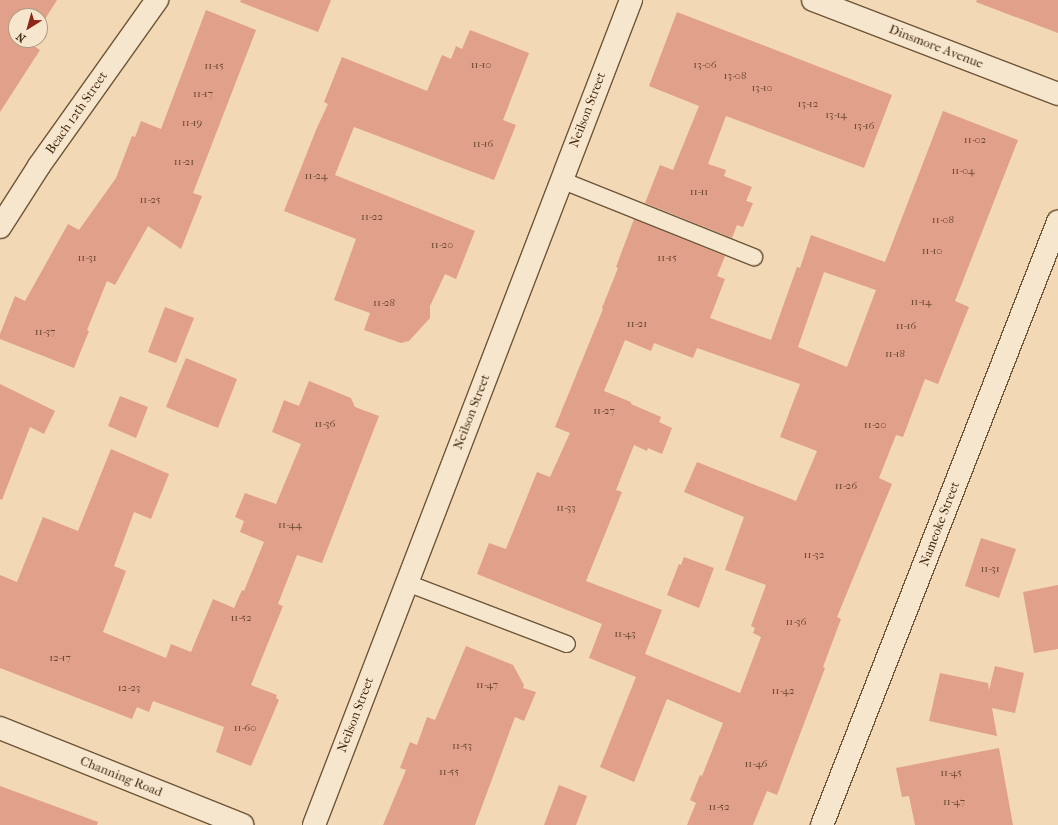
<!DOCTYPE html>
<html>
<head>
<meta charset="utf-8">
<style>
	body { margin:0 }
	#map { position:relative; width:1058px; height:825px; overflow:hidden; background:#f2d8b4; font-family:"IM FELL French Canon",serif }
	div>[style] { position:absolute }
	.building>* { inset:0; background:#e1a089 }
	.roads { filter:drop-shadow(1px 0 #6e5638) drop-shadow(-1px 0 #6e5638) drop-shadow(0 1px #6e5638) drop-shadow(0 -1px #6e5638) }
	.lane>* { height:16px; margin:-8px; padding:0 8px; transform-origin:8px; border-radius:8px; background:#f7e6ce }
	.street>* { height:22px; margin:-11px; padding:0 11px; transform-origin:11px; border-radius:11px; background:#f7e6ce }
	span { translate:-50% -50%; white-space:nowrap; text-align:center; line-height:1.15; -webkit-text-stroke:3.5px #f7e6ce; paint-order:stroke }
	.number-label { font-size:11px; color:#6a482e }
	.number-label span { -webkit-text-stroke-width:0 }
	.street-label { font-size:13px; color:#422a0f }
	.north { position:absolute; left:8px; top:8px; width:40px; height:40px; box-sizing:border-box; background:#f7e6ce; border:1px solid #af9b82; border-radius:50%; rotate:217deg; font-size:11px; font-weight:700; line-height:16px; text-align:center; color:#422a0f }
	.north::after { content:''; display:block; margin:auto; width:14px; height:18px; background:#8f2418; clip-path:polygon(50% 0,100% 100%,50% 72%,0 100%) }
</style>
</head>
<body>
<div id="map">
	<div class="building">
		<i style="clip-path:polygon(0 0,57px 0,40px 27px,40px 16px,16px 16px,16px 40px,31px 40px,29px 43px,40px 50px,0 112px)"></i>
		<i style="clip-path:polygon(241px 0,331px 0,318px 32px,240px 2px)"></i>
		<i style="clip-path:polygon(977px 0,1058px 0,1058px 33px,976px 2px)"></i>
		<i style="clip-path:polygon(206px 10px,256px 30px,193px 193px,202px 196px,181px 249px,148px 226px,115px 285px,107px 281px,87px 330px,89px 331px,74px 368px,0 339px,0 334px,15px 296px,25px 301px,68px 224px,79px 230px,116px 178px,132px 136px,135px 137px,141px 121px,161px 129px)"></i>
		<i style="clip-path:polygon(677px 12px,892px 95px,864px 168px,726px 116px,708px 164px,726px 170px,724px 176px,752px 187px,746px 201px,753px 203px,743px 227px,737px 225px,732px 238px,645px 203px,660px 165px,673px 170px,699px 106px,649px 86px)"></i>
		<i style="clip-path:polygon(470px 30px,529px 53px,503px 120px,516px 125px,494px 180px,354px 127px,335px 175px,475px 231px,456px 279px,445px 274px,430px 306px,430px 318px,409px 341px,401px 343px,364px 330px,370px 313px,334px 300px,356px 239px,284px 211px,316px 130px,328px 104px,324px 102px,342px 57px,427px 91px,442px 55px,451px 59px,456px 46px,462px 49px)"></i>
		<i style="clip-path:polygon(evenodd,943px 111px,1018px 140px,955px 301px,969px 307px,938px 384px,925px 379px,903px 437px,896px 435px,879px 478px,892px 484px,837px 617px,841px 619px,823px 667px,825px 668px,777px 795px,767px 791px,753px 825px,687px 825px,696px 803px,690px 800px,700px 775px,702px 776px,723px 723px,667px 699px,634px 782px,600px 767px,636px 677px,589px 658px,602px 624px,477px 574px,489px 543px,506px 549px,537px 472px,550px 477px,570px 433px,555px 427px,603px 309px,602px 308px,618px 268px,616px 267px,634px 219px,725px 256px,717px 276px,725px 279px,710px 318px,771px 340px,797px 267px,800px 268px,811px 235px,885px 262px,943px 111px,824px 272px,876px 290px,847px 367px,798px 347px,824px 272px,943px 111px,625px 340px,651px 351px,654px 343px,693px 358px,697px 348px,800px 384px,780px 437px,817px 451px,796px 501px,697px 462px,684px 492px,744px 517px,725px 570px,766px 585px,751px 626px,755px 628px,753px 633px,761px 637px,740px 693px,645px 654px,662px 610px,586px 581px,622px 492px,616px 490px,634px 445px,647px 451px,648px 448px,662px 454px,672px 428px,659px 422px,661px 417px,631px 404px,631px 402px,604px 391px,625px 340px)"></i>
		<i style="clip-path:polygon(165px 307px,194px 318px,176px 363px,148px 352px)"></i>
		<i style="clip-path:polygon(186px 358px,237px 379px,218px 428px,166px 407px)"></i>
		<i style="clip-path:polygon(309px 381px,351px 398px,355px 407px,379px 416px,322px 563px,297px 555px,278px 604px,283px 606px,251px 685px,277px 695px,276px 698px,279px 700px,251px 766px,216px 752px,224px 727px,153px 701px,149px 712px,137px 707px,132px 719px,0 668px,0 575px,17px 582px,43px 517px,78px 531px,111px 449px,169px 474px,151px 519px,134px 512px,114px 566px,126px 571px,103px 632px,166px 658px,171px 644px,191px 652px,213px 599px,234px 608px,242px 590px,244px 591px,264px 542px,240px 532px,244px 521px,235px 517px,245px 493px,276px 504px,301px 444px,272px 432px,284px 400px,299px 406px)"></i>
		<i style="clip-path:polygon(0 384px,55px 411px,44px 434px,30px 427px,2px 500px,0 499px)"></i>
		<i style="clip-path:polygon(120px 396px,148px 407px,136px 438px,108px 426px)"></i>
		<i style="clip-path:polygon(981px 538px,1016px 549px,999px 598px,965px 586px)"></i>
		<i style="clip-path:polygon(684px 557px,714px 568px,699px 608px,667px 595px,679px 564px,681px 565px)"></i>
		<i style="clip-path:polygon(1058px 585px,1058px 649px,1034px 653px,1023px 592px)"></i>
		<i style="clip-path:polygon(466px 646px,513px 665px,524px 685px,523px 688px,536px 692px,524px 721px,515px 717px,475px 825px,383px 825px,406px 770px,400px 768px,410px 742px,417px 745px,427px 717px,435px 720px)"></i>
		<i style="clip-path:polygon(995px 666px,1024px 673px,1015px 713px,992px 708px,997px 736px,929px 721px,940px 673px,988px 683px,989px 690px)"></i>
		<i style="clip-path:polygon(999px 748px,1013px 825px,915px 825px,909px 796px,902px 797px,896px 768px)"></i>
		<i style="clip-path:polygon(559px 785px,587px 796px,576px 825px,544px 825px)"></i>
		<i style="clip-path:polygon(0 786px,98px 822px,97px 825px,0 825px)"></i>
	</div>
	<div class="roads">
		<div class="lane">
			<i style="left:561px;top:180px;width:208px;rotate:21.8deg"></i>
			<i style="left:407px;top:583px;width:171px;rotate:20.9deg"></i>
		</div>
		<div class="street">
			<i style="left:813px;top:0;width:262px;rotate:21deg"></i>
			<i style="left:0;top:227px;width:72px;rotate:-57.4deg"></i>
			<i style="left:39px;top:166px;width:204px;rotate:-54.6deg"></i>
			<i style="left:0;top:728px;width:261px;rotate:21.8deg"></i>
			<i style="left:314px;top:825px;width:884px;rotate:-68.98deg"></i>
			<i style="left:822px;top:825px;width:648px;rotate:-68.63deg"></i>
		</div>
	</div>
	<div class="number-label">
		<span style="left:481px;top:65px">11-10</span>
		<span style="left:705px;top:65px">13-06</span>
		<span style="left:214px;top:66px">11-15</span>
		<span style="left:735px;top:76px">13-08</span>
		<span style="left:762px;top:88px">13-10</span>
		<span style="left:203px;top:94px">11-17</span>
		<span style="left:808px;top:104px">13-12</span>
		<span style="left:836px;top:115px">13-14</span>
		<span style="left:192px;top:123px">11-19</span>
		<span style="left:864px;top:126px">13-16</span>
		<span style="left:975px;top:140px">11-02</span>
		<span style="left:483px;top:144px">11-16</span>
		<span style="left:184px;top:162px">11-21</span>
		<span style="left:963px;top:171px">11-04</span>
		<span style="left:316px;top:176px">11-24</span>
		<span style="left:699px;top:192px">11-11</span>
		<span style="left:150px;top:200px">11-25</span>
		<span style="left:372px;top:217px">11-22</span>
		<span style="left:943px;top:220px">11-08</span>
		<span style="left:442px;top:245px">11-20</span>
		<span style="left:932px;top:251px">11-10</span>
		<span style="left:87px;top:258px">11-31</span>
		<span style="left:667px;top:258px">11-15</span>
		<span style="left:921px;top:302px">11-14</span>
		<span style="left:384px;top:303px">11-28</span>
		<span style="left:637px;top:324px">11-21</span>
		<span style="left:906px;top:326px">11-16</span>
		<span style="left:45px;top:332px">11-37</span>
		<span style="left:895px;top:354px">11-18</span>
		<span style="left:604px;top:411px">11-27</span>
		<span style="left:325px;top:424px">11-36</span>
		<span style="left:875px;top:425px">11-20</span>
		<span style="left:846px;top:486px">11-26</span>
		<span style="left:566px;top:508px">11-33</span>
		<span style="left:290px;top:525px">11-44</span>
		<span style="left:814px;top:555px">11-32</span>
		<span style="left:990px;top:569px">11-31</span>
		<span style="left:241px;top:618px">11-52</span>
		<span style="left:796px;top:622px">11-36</span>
		<span style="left:625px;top:634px">11-43</span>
		<span style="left:60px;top:658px">12-17</span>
		<span style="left:487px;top:685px">11-47</span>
		<span style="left:129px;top:688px">12-23</span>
		<span style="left:783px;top:691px">11-42</span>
		<span style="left:245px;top:728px">11-60</span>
		<span style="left:462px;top:746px">11-53</span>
		<span style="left:756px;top:764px">11-46</span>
		<span style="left:449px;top:772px">11-55</span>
		<span style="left:951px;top:773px">11-45</span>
		<span style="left:954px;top:802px">11-47</span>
		<span style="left:719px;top:807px">11-52</span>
	</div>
	<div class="street-label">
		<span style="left:936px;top:47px;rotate:21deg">Dinsmore Avenue</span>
		<span style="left:588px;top:110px;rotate:-69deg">Neilson Street</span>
		<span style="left:77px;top:113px;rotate:-55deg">Beach 12th Street</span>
		<span style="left:472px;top:412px;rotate:-69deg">Neilson Street</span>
		<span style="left:940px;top:524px;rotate:-69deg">Nameoke Street</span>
		<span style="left:356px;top:715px;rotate:-69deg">Neilson Street</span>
		<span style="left:121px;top:777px;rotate:22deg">Channing Road</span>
	</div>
	<div class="north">N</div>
</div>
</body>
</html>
